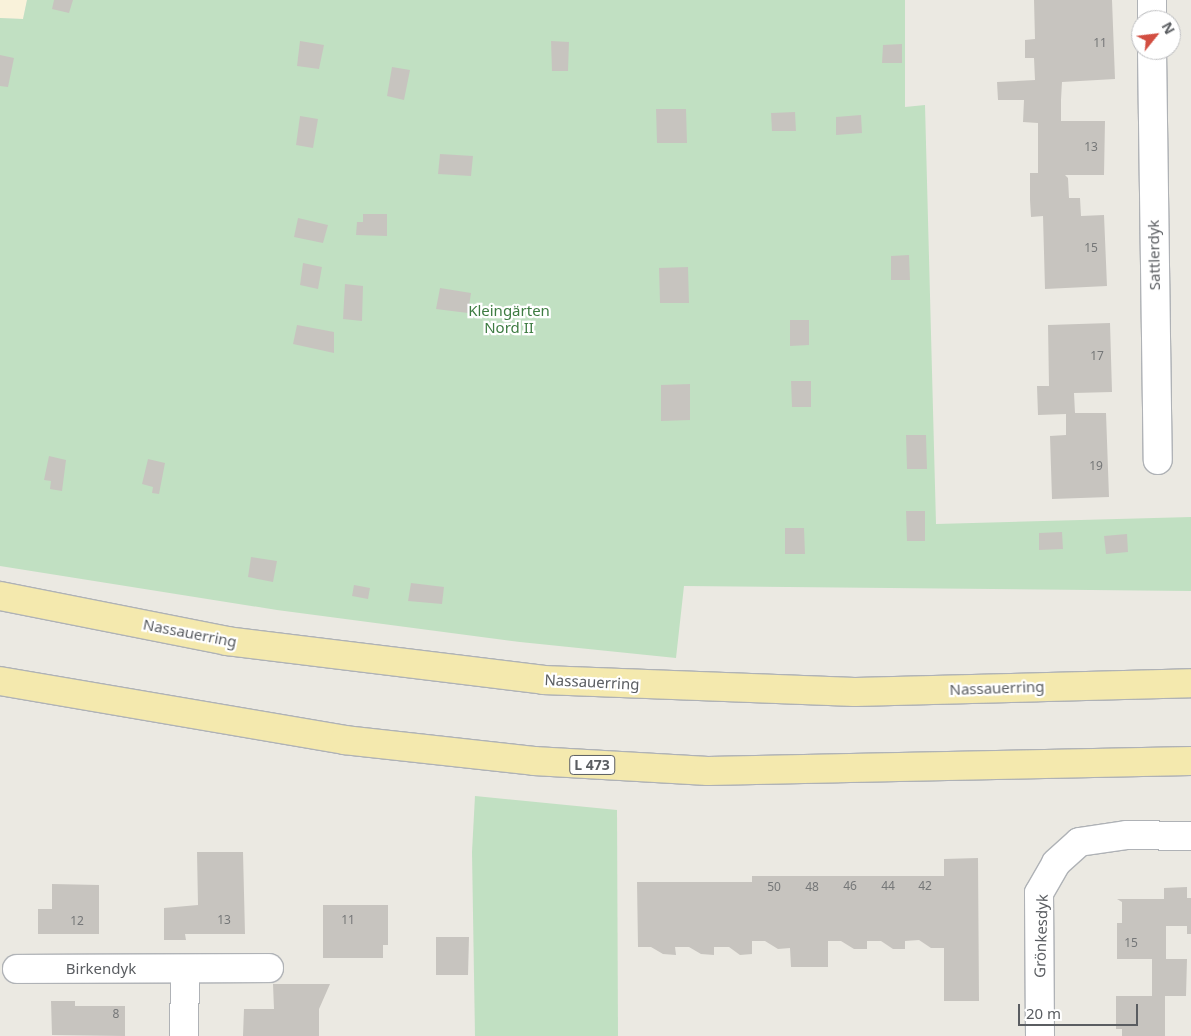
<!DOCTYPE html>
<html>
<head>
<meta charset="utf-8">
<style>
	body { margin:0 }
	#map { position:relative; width:1191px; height:1036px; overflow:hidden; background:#ebe9e2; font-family:"Noto Sans",sans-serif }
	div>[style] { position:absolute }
	.commercial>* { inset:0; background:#f9f2da }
	.green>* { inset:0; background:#c1e0c2 }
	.building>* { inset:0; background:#c7c4bf }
	.roads { filter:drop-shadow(1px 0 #afb2b6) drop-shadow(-1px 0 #afb2b6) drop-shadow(0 1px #afb2b6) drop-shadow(0 -1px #afb2b6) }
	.minor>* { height:28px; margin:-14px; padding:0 14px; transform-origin:14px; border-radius:14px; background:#fff }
	.primary>* { height:28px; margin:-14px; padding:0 14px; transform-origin:14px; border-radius:14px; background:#f4e9ae }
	span { translate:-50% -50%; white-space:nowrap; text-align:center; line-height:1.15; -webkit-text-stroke:4.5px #fff; paint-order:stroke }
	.number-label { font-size:12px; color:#757778 }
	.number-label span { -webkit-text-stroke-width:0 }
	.shield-label span { padding:1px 4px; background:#fff; border:1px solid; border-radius:4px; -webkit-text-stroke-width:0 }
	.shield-label { font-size:14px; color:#5a5d61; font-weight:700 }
	.street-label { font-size:15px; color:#5a5d61 }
	.park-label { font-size:15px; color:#3e7c42 }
	.north { position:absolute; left:1131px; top:10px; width:50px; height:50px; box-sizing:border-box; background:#fff; border:1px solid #bdbec0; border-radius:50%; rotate:61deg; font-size:14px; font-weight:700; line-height:20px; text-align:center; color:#5a5d61 }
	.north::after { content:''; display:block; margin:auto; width:18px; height:22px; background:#d24e41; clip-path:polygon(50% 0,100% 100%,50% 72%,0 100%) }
	.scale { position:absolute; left:1018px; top:1004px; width:120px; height:22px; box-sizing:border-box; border:2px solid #5a5d61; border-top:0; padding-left:6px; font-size:15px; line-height:18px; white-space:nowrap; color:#5a5d61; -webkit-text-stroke:4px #fff; paint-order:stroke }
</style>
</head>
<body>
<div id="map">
	<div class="commercial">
		<i style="clip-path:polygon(0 0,27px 0,23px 19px,0 18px)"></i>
	</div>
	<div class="green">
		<i style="clip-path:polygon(27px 0,905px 0,905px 107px,925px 105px,936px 524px,1191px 517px,1191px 591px,684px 586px,676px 658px,520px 642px,277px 610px,0 566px,0 18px,23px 19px)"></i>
		<i style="clip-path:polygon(475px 796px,617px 810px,618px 1036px,475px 1036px,472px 852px)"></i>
	</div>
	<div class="building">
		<i style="clip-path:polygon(54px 0,73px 0,69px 13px,52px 9px)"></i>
		<i style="clip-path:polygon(1034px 0,1112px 0,1115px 79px,1062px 82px,1061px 100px,1061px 121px,1105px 121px,1104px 175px,1065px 175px,1068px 178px,1069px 198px,1080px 198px,1081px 216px,1104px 215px,1107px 286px,1045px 289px,1043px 216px,1031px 217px,1030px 200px,1030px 173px,1038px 173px,1038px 123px,1023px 122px,1024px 100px,998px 100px,997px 82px,1035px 80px,1034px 58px,1025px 58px,1025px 40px,1035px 39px)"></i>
		<i style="clip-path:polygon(300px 41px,324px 45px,319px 69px,297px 66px)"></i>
		<i style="clip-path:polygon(551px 41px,569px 42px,568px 71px,552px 71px)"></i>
		<i style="clip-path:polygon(902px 44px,902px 63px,882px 63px,883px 45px)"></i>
		<i style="clip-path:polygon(0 55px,14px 58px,8px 87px,0 86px)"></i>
		<i style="clip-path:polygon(392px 67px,410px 70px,404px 100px,387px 96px)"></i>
		<i style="clip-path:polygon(656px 109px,686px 109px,687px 143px,657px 143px)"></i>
		<i style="clip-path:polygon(795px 112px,796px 131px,772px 131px,771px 113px)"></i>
		<i style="clip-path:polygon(861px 115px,862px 133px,836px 135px,836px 117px)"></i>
		<i style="clip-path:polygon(300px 116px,318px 119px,313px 148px,296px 145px)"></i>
		<i style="clip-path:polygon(440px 154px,473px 156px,471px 176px,438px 174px)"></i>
		<i style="clip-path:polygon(363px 214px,387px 214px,387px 236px,356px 235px,357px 222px,363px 222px)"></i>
		<i style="clip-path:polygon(298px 218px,328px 225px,323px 243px,294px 237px)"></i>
		<i style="clip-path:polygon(909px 255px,910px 280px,891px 280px,891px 256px)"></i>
		<i style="clip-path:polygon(303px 263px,322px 267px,318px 289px,300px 285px)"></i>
		<i style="clip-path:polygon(688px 267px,689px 303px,660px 303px,659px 268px)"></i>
		<i style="clip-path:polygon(345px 284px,363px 286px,362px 321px,343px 319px)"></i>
		<i style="clip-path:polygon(440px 288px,471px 293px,468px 313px,436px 309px)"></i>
		<i style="clip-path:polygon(790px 320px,809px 320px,809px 345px,790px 346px)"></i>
		<i style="clip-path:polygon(1110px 323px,1112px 392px,1074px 393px,1075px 413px,1106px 413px,1109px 497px,1052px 499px,1050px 436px,1066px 435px,1066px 414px,1038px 415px,1037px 386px,1049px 386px,1048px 325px)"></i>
		<i style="clip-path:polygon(297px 325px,334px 332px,334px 353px,293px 344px)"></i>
		<i style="clip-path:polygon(791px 381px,811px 381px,811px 407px,792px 407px)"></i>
		<i style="clip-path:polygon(690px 384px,690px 420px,661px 421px,661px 385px)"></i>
		<i style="clip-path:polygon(906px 435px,926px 435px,927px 469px,907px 469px)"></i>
		<i style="clip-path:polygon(49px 456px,66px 460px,62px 491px,50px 489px,51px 481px,44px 480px)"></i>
		<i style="clip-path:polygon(148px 459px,165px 463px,159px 494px,152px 493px,153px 487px,142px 484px)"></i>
		<i style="clip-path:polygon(906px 511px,925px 511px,925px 541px,907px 541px)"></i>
		<i style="clip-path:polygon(785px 528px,804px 528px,805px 554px,785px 554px)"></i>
		<i style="clip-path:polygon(1062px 532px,1063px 549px,1039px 550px,1039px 533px)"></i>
		<i style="clip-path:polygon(1127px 534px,1128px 552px,1106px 554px,1104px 536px)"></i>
		<i style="clip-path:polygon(251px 557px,277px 561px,273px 582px,248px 577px)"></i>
		<i style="clip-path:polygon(411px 583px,444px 587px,442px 604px,408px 601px)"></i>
		<i style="clip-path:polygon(354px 585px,370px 588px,368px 599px,352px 596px)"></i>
		<i style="clip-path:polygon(197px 852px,243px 852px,245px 934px,185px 934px,186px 940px,164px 940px,164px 908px,198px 905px)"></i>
		<i style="clip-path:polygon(978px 858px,979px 1001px,944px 1001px,944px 948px,931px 948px,919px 940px,905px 941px,905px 949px,893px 949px,881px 941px,867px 941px,867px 949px,854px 949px,841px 941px,828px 941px,828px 967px,791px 967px,790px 948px,778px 949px,765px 941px,752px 941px,752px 954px,740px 955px,729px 947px,714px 947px,714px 955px,701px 954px,689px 947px,675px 947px,676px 955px,663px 954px,651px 947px,638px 947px,637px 882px,752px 882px,752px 876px,944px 876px,944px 859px)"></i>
		<i style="clip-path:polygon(52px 884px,99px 885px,99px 934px,38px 934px,38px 909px,52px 909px)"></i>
		<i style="clip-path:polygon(1187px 887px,1187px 898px,1191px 898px,1191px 934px,1187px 934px,1187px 926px,1166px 926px,1166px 959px,1187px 959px,1186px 996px,1165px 996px,1165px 1036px,1122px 1036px,1122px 1029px,1116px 1029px,1116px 996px,1152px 996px,1152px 959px,1117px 959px,1117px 923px,1122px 923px,1122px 902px,1117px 899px,1164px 899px,1164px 888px)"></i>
		<i style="clip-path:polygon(323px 905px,388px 905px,388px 945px,383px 945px,383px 958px,323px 958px)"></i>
		<i style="clip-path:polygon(436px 937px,469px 937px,468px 975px,436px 975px)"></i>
		<i style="clip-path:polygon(273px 984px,330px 984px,319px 1009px,319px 1036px,243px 1036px,244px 1009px,274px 1009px)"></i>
		<i style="clip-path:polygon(51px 1001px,75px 1001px,75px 1006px,125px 1006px,125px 1036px,52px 1035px)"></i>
	</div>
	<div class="roads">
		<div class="minor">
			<i style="left:1152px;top:20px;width:20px;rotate:-90deg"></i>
			<i style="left:1152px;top:50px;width:410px;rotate:89.2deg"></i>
			<i style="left:17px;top:969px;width:252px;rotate:-0.2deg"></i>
			<i style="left:184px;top:1036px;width:67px;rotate:-89.1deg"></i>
			<i style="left:1040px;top:1036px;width:143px;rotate:-90.4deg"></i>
			<i style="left:1039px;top:893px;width:34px;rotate:-60deg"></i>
			<i style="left:1056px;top:863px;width:31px;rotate:-42deg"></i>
			<i style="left:1079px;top:842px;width:49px;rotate:-8.3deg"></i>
			<i style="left:1127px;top:835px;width:64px;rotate:0.9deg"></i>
		</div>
		<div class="primary">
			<i style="left:0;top:596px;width:231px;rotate:11.2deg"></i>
			<i style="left:227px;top:641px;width:318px;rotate:7deg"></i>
			<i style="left:543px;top:680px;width:312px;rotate:2.2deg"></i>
			<i style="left:855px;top:692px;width:336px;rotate:-1.5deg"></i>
			<i style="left:0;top:681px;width:349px;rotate:9.7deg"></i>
			<i style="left:344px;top:740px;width:191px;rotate:6.3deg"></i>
			<i style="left:534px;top:761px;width:174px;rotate:3.3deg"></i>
			<i style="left:708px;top:771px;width:483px;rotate:-1.2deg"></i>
		</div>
	</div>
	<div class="number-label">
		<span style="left:1100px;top:43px">11</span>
		<span style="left:1091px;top:147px">13</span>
		<span style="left:1091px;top:248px">15</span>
		<span style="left:1097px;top:356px">17</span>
		<span style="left:1096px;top:466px">19</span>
		<span style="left:850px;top:886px">46</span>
		<span style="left:888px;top:886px">44</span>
		<span style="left:925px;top:886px">42</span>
		<span style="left:774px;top:887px">50</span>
		<span style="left:812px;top:887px">48</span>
		<span style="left:224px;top:920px">13</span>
		<span style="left:348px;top:920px">11</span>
		<span style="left:77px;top:921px">12</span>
		<span style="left:1131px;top:943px">15</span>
		<span style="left:116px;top:1014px">8</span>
	</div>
	<div class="shield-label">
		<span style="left:592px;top:765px">L 473</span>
	</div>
	<div class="street-label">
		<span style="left:1154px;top:255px;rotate:-91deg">Sattlerdyk</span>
		<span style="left:190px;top:633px;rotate:11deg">Nassauerring</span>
		<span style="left:592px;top:682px;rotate:3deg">Nassauerring</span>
		<span style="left:997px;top:688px;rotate:-2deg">Nassauerring</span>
		<span style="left:1041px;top:936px;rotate:-88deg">Grönkesdyk</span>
		<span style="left:101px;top:969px">Birkendyk</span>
	</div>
	<div class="park-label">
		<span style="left:509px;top:319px">Kleingärten<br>Nord II</span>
	</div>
	<div class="north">N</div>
	<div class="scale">20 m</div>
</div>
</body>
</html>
